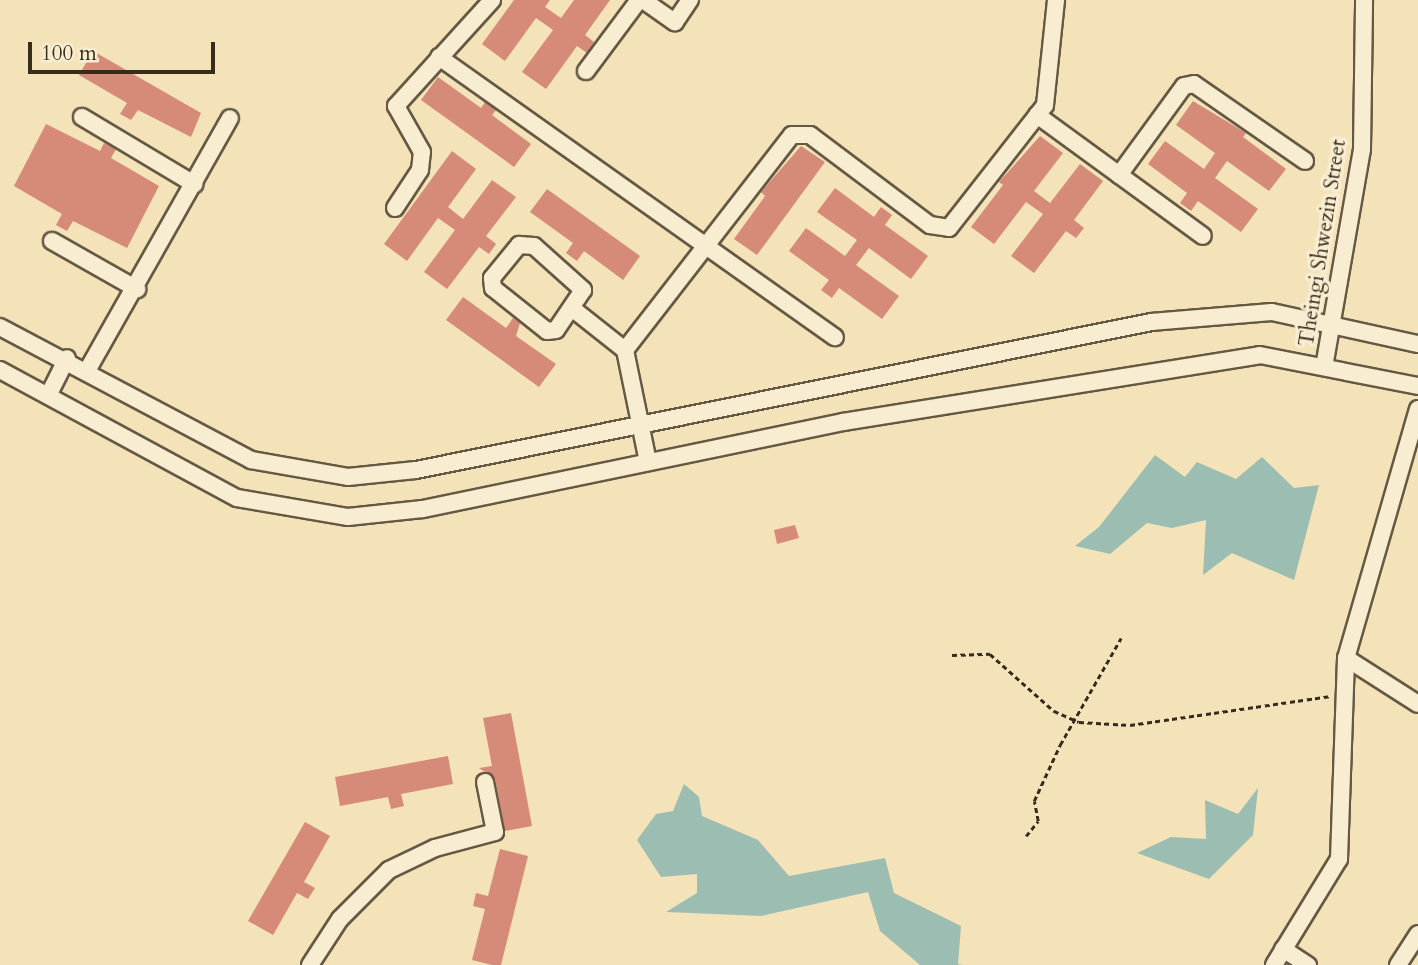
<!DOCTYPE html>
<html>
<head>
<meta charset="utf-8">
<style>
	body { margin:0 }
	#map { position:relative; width:1418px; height:965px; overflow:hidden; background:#f4e2b8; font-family:Cardo,serif }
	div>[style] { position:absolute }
	.water>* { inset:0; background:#9cbdb1 }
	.building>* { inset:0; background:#d58b78 }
	.path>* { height:2.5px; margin-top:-1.25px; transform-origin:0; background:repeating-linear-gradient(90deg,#372b1d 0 5px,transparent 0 8.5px) }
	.roads { filter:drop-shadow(2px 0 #665944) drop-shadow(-2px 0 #665944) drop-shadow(0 2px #665944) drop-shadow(0 -2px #665944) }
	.minor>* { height:16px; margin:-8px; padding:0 8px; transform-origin:8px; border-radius:8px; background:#f8ecd1 }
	span { translate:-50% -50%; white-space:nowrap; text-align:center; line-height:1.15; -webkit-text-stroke:7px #f8ecd1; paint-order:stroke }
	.street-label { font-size:21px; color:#372b1d }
	.scale { position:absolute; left:28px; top:42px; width:187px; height:32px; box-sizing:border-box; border:4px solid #372b1d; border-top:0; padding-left:9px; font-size:21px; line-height:24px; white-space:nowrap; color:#372b1d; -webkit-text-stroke:5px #f8ecd1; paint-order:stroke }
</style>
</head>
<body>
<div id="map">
	<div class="water">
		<i style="clip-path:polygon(1155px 455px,1185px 477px,1197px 462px,1236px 479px,1262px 457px,1294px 488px,1319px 485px,1294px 580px,1232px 553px,1203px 575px,1206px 520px,1172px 528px,1147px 523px,1110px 554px,1075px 546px,1099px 527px)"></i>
		<i style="clip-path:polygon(684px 784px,699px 797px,702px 816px,758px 840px,789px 876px,885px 858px,894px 893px,961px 926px,958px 964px,963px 965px,920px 965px,880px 931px,868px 892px,761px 916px,666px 912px,697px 893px,697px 874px,661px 877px,637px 840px,656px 814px,673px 811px)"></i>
		<i style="clip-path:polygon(1258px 788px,1253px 835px,1209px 879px,1137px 853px,1171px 837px,1206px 839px,1205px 800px,1238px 814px)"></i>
	</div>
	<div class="building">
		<i style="clip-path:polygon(514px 0,550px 0,545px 7px,561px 18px,574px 0,610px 0,585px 35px,594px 42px,587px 53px,577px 46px,546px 89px,522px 72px,553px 30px,536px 18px,505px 61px,482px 44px)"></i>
		<i style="clip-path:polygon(93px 51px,201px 113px,191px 137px,138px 110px,131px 120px,120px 114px,127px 103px,79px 75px)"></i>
		<i style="clip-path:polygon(438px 77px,481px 108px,485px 102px,496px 110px,492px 115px,531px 144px,514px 167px,421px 100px)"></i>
		<i style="clip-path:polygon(1193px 101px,1246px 133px,1243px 137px,1286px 169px,1269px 191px,1227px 161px,1215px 178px,1258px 209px,1241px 232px,1198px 201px,1191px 211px,1180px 203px,1187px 193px,1148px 164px,1165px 141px,1204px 169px,1215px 153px,1176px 125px)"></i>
		<i style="clip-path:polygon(46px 124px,100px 151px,104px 143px,116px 149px,111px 158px,159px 186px,127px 248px,73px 221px,67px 231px,56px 225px,62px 214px,14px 186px)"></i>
		<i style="clip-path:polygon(1040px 136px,1063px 153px,1034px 191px,1050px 203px,1080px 164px,1103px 181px,1074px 220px,1084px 228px,1076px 238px,1066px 231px,1034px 273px,1011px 256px,1043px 214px,1026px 202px,994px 244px,971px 227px,1003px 185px,999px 182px)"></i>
		<i style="clip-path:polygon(801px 146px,825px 162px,757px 255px,734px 239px,765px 196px,761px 192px)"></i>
		<i style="clip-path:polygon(452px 151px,476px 169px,448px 207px,463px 219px,492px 180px,516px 197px,486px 236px,496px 244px,489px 254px,479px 247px,447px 289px,424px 272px,455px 230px,438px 218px,407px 261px,384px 244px)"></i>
		<i style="clip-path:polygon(835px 188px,874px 217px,881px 207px,892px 215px,885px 225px,928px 256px,911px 279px,869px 248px,856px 265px,899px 296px,882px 319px,839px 288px,832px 298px,821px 290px,829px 280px,789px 251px,806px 228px,845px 256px,857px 240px,817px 212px)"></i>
		<i style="clip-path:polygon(547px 189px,640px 256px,623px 280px,584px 251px,577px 261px,566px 253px,573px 243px,530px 212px)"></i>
		<i style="clip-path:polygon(463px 297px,506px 328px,513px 318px,520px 323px,516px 336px,556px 364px,539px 387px,446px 320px)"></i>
		<i style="clip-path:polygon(795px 525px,799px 538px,777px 544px,774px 530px)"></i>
		<i style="clip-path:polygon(511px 713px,532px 826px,505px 831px,495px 779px,479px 768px,492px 766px,483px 718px)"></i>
		<i style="clip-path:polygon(448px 756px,453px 784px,401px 794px,404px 806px,391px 809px,388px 797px,340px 806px,335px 777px)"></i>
		<i style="clip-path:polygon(305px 822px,330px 836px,304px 882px,315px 888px,308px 899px,297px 893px,273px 935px,248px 921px)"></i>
		<i style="clip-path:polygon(500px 849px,528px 856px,501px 965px,492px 965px,472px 960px,485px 909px,473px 906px,476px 893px,488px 896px)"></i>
	</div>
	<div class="path">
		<i style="left:952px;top:655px;width:38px;rotate:-2deg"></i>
		<i style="left:990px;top:654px;width:86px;rotate:41.7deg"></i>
		<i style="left:1054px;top:711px;width:27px;rotate:24deg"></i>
		<i style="left:1079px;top:722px;width:51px;rotate:3.4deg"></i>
		<i style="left:1130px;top:725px;width:203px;rotate:-8.2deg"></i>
		<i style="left:1026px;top:836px;width:19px;rotate:-51deg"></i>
		<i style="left:1038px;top:821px;width:20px;rotate:-101deg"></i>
		<i style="left:1034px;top:801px;width:62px;rotate:-65.1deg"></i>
		<i style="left:1060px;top:745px;width:123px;rotate:-60.3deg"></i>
	</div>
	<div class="roads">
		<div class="minor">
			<i style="left:643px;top:0;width:39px;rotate:35deg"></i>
			<i style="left:675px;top:22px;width:27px;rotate:-56deg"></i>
			<i style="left:439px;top:57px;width:485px;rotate:35.3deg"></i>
			<i style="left:586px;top:71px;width:89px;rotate:-53.3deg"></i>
			<i style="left:1037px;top:115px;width:205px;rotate:36.1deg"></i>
			<i style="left:82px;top:117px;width:131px;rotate:30.9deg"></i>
			<i style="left:1119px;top:175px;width:110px;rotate:-53.9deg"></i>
			<i style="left:1184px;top:86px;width:10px;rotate:-11deg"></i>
			<i style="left:1194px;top:84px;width:135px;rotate:34.7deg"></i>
			<i style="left:395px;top:208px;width:45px;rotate:-56.7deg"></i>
			<i style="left:420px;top:170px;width:18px;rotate:-84deg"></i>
			<i style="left:422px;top:152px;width:53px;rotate:-119.5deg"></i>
			<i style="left:396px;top:106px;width:143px;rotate:-47.8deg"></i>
			<i style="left:52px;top:241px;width:98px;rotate:29.5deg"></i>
			<i style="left:519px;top:245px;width:15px;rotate:4deg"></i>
			<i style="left:534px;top:246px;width:66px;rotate:41.9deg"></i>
			<i style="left:583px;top:290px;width:48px;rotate:124deg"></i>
			<i style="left:556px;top:330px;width:9px;rotate:174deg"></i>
			<i style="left:547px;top:331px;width:69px;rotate:-141.5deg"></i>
			<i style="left:493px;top:288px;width:10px;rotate:-96deg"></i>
			<i style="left:492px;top:278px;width:43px;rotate:-50.7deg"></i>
			<i style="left:573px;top:309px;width:66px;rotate:38.3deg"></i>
			<i style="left:0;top:327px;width:284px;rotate:27.9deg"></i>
			<i style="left:251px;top:460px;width:98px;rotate:9.9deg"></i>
			<i style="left:348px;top:477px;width:68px;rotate:-5.9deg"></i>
			<i style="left:416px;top:470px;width:750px;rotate:-11.38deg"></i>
			<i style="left:1151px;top:322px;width:121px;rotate:-4.7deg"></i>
			<i style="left:1272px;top:312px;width:149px;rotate:12.4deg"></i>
			<i style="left:1324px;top:367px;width:221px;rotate:-80.1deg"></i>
			<i style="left:1362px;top:149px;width:149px;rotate:-89.2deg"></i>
			<i style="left:88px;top:369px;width:288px;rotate:-60.5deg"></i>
			<i style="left:0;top:370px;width:269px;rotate:28.4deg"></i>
			<i style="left:237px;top:498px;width:113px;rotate:9.7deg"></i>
			<i style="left:348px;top:517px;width:75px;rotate:-6.1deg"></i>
			<i style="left:423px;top:509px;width:429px;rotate:-11.7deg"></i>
			<i style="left:843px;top:422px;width:422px;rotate:-9.1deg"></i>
			<i style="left:1260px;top:355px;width:161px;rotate:11.1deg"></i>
			<i style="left:49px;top:394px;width:40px;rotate:-63.4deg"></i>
			<i style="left:1418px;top:409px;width:259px;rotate:106.1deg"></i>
			<i style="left:1346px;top:658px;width:85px;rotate:32.6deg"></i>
			<i style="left:648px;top:462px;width:114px;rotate:-101.6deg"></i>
			<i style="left:625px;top:350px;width:272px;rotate:-52.2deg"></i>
			<i style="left:792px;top:135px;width:18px"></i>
			<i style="left:810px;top:135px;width:150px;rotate:36.9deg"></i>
			<i style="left:930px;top:225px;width:19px;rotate:9deg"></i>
			<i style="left:949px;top:228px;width:156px;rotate:-52deg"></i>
			<i style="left:1045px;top:105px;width:106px;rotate:-84deg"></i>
			<i style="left:1283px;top:949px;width:30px;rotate:33deg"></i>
			<i style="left:310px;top:965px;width:55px;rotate:-56.9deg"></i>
			<i style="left:340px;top:919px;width:69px;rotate:-45deg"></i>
			<i style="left:389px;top:870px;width:51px;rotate:-25.6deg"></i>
			<i style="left:435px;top:848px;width:62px;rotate:-14.9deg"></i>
			<i style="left:495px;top:832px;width:51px;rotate:-101.3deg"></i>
			<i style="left:1274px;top:965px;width:124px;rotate:-58.5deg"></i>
			<i style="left:1339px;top:859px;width:201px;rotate:-88deg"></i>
			<i style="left:1398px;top:965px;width:37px;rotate:-57deg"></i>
		</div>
	</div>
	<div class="street-label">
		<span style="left:1323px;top:243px;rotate:-81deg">Theingi Shwezin Street</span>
	</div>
	<div class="scale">100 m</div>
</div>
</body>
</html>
